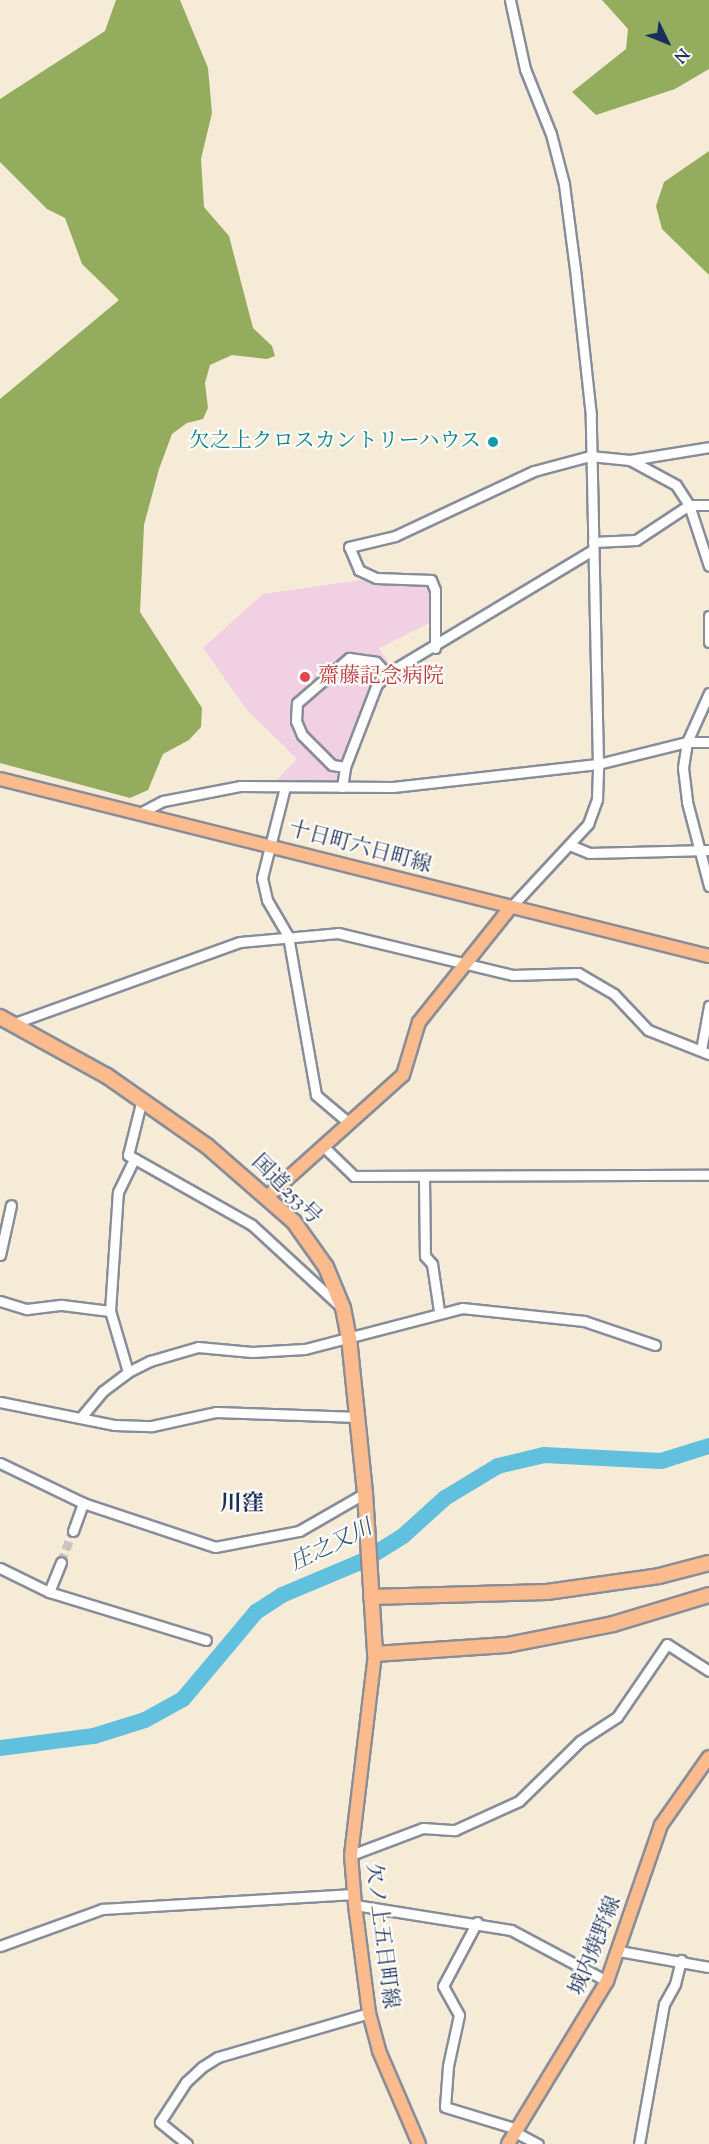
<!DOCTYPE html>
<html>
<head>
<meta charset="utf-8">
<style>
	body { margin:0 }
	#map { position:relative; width:709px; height:2144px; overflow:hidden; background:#f6ebd7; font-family:"Sorts Mill Goudy","Noto Serif JP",serif }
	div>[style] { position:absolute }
	.built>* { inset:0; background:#f1d0e3 }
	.forest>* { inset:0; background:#94ac5d }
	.river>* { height:16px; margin:-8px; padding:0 8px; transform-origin:8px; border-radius:8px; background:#60c0de }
	.minor-tunnel>* { height:9px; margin-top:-4.5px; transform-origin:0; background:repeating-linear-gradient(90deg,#cac5bf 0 9px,transparent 0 13.5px) }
	.roads { filter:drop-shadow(2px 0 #888d9a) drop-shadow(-2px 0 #888d9a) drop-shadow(0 2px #888d9a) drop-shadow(0 -2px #888d9a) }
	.minor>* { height:9px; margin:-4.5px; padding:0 4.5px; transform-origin:4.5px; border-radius:4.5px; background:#fff }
	.major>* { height:12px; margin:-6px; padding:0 6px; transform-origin:6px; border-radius:6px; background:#fbbb8d }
	.highway>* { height:14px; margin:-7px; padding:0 7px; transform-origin:7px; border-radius:7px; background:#fbbb8d }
	.dots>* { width:16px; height:16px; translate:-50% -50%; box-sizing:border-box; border:3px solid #fdfcf7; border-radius:50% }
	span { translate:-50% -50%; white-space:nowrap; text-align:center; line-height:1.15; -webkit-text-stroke:4.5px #fdfcf7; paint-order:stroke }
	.culture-label { font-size:21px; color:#0d838f }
	.right { translate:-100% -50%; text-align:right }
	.health-label { font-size:21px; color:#be3a42 }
	.left { translate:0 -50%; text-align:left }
	.street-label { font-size:21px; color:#1b2f5e }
	.neighbourhood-label { font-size:22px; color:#1b2f5e; font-weight:700 }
	.water-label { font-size:22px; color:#305a84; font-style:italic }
	.north { position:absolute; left:637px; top:12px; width:60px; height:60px; -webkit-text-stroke:4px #fdfcf7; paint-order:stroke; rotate:133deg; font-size:16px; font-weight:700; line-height:24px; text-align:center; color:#1b2f5e }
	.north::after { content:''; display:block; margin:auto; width:21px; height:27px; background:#1b2f5e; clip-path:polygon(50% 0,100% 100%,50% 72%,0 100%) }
</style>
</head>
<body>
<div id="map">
	<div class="built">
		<i style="clip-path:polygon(376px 578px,431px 580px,435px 620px,379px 648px,393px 670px,377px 684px,342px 787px,270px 787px,297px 759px,247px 710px,203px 648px,263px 594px)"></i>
	</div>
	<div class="forest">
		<i style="clip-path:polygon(116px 0,180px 0,208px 68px,212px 113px,201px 159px,204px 207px,229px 236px,253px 328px,272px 346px,275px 356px,267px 359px,232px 355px,210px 365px,205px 383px,208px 408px,203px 419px,187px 423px,172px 434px,159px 469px,144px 525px,140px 612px,202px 708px,201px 727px,189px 740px,163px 754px,148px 790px,130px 798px,0 763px,0 399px,119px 300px,82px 264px,65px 218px,47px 209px,0 162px,0 99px,105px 31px)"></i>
		<i style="clip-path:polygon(602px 0,709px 0,709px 69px,675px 89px,596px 115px,572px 92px,626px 49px,628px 29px)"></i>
		<i style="clip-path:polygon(709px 151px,709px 275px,662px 229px,656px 206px,664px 182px)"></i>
	</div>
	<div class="river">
		<i style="left:0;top:1748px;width:95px;rotate:-7.3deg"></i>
		<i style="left:94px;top:1736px;width:53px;rotate:-17.4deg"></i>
		<i style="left:145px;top:1720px;width:43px;rotate:-28.9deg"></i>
		<i style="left:183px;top:1699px;width:114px;rotate:-50deg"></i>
		<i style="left:256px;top:1612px;width:31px;rotate:-33deg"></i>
		<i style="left:282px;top:1595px;width:88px;rotate:-22.8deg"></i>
		<i style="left:363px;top:1561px;width:47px;rotate:-32deg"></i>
		<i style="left:403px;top:1536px;width:57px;rotate:-42.1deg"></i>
		<i style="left:445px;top:1498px;width:62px;rotate:-31.1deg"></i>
		<i style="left:498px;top:1466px;width:47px;rotate:-13.4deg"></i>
		<i style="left:544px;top:1455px;width:117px;rotate:2.9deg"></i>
		<i style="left:661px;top:1461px;width:50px;rotate:-17.4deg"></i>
	</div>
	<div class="minor-tunnel">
		<i style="left:61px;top:1562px;width:33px;rotate:-69deg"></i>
	</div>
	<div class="roads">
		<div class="minor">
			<i style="left:630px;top:460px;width:52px;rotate:28.5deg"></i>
			<i style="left:676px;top:485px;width:24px;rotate:57deg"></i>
			<i style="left:689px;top:505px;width:64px;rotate:71.8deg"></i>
			<i style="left:593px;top:542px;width:43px;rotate:-2.7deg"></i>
			<i style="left:636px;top:540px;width:64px;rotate:-33.4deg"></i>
			<i style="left:689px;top:505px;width:20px"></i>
			<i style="left:709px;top:616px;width:26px;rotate:90deg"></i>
			<i style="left:435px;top:648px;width:58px;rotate:-90deg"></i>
			<i style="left:435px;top:590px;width:11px;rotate:-112deg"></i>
			<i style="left:431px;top:580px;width:55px;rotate:-177.9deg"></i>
			<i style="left:376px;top:578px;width:19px;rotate:-155deg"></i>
			<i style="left:359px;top:570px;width:25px;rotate:-113deg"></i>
			<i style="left:349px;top:547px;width:47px;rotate:-13.4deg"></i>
			<i style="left:395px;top:536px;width:153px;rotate:-25.1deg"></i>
			<i style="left:534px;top:471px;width:58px;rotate:-15deg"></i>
			<i style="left:590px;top:456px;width:40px;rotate:5.7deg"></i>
			<i style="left:630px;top:460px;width:80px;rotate:-9.3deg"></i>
			<i style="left:709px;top:693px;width:54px;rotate:114.2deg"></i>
			<i style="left:687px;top:742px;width:26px;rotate:99deg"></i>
			<i style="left:683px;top:768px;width:34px;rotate:83deg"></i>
			<i style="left:687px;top:802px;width:87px;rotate:75.3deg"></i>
			<i style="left:345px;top:767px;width:13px;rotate:-171deg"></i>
			<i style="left:332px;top:765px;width:42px;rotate:-135deg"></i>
			<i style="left:302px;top:735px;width:15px;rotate:-113deg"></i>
			<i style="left:296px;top:721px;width:18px;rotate:-87deg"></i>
			<i style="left:297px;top:703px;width:69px;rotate:-40.9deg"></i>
			<i style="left:349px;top:658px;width:27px;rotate:8deg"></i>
			<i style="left:376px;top:662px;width:18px;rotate:47deg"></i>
			<i style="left:285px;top:787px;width:94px;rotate:104.2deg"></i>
			<i style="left:262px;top:878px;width:23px;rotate:77deg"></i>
			<i style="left:267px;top:900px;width:42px;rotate:59.7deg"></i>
			<i style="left:288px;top:936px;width:161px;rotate:80deg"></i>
			<i style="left:316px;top:1095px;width:43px;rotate:40.3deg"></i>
			<i style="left:342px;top:787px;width:20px;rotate:-81deg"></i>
			<i style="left:345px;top:767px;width:89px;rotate:-68.9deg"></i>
			<i style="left:377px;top:684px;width:21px;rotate:-41deg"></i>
			<i style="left:393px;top:670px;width:233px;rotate:-31deg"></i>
			<i style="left:142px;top:812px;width:24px;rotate:-28deg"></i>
			<i style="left:163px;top:801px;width:78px;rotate:-11deg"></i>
			<i style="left:240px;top:786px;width:153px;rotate:0.4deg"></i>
			<i style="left:393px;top:787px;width:206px;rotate:-6.4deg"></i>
			<i style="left:598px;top:764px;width:92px;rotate:-13.9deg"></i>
			<i style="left:687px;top:742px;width:22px"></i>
			<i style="left:572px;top:846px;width:18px;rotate:22deg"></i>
			<i style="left:589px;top:853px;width:120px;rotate:-1.4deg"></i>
			<i style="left:510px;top:908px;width:115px;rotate:-47.1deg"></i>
			<i style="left:588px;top:824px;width:27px;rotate:-70deg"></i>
			<i style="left:597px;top:799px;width:35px;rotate:-88deg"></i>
			<i style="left:598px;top:764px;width:348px;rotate:-91.2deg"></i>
			<i style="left:591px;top:416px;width:148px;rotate:-96.2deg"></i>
			<i style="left:575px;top:269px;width:86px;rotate:-97.4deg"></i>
			<i style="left:564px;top:184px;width:52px;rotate:-104.6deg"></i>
			<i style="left:551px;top:134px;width:70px;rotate:-111.8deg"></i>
			<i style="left:525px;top:69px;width:71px;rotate:-102.3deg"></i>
			<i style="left:12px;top:1024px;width:242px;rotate:-19.8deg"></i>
			<i style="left:240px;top:942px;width:98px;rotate:-5.2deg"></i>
			<i style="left:338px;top:933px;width:180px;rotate:13.5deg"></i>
			<i style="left:513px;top:975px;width:65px;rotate:-1.8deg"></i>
			<i style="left:578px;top:973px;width:42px;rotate:30.3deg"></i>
			<i style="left:614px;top:994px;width:50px;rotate:46.6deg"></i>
			<i style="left:648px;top:1030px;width:66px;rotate:21.5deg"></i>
			<i style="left:701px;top:1050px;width:45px;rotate:-79.7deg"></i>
			<i style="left:142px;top:1099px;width:58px;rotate:104deg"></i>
			<i style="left:128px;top:1155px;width:142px;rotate:29.4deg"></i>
			<i style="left:252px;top:1225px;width:121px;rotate:42.7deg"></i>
			<i style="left:323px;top:1146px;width:43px;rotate:44.1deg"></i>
			<i style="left:354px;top:1176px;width:355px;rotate:-0.2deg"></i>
			<i style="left:424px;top:1178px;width:78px;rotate:89.3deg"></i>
			<i style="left:425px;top:1256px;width:11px;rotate:49deg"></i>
			<i style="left:432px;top:1264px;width:48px;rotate:81.5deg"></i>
			<i style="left:0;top:1255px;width:51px;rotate:-77.6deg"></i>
			<i style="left:0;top:1301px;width:28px;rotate:17deg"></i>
			<i style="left:27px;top:1309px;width:35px;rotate:-7deg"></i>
			<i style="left:62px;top:1305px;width:48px;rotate:7.1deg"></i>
			<i style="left:128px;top:1372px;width:64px;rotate:-106.4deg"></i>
			<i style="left:110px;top:1311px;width:119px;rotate:-86.2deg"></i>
			<i style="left:118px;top:1192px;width:37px;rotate:-64deg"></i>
			<i style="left:0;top:1402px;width:116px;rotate:11.4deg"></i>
			<i style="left:114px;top:1425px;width:38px;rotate:2deg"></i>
			<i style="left:152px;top:1426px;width:66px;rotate:-12.3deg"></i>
			<i style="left:216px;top:1412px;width:142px;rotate:2deg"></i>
			<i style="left:82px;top:1416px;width:33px;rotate:-50deg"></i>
			<i style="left:103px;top:1391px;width:31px;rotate:-37deg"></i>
			<i style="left:128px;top:1372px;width:25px;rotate:-27deg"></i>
			<i style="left:150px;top:1361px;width:50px;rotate:-16.3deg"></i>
			<i style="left:198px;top:1347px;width:54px;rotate:5.3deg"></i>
			<i style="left:252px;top:1352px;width:53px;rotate:-3.2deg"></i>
			<i style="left:305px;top:1349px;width:162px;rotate:-14.6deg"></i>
			<i style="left:462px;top:1308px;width:123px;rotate:6.1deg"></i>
			<i style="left:584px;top:1321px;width:75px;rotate:18.7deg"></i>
			<i style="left:0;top:1463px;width:92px;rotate:25.7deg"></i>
			<i style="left:83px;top:1503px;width:139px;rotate:18.4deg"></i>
			<i style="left:215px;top:1547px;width:86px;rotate:-10.8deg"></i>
			<i style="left:299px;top:1531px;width:76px;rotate:-29.9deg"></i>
			<i style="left:73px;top:1531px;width:30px;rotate:-70deg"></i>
			<i style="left:0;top:1568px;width:55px;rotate:26.1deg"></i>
			<i style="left:49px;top:1592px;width:164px;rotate:17deg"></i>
			<i style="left:49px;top:1592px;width:32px;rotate:-68deg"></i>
			<i style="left:351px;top:1855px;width:77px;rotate:-20.6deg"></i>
			<i style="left:423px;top:1828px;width:32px;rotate:4deg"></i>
			<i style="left:455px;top:1830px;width:70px;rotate:-24.4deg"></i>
			<i style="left:519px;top:1801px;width:86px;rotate:-44.5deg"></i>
			<i style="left:580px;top:1741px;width:44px;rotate:-33deg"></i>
			<i style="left:617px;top:1717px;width:88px;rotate:-55.6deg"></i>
			<i style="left:667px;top:1644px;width:50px;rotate:32.7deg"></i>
			<i style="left:355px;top:1905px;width:158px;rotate:9.1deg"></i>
			<i style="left:511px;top:1930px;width:109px;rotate:28deg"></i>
			<i style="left:477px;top:1922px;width:72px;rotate:118deg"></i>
			<i style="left:443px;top:1986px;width:33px;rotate:61deg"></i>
			<i style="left:459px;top:2015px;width:52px;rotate:102.2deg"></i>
			<i style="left:448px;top:2066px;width:41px;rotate:94.2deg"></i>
			<i style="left:445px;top:2107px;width:75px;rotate:17deg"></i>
			<i style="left:0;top:1946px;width:109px;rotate:-19.9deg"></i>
			<i style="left:102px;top:1909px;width:252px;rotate:-3.4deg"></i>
			<i style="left:619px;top:1951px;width:91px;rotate:10.1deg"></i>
			<i style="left:515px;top:2132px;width:26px;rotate:28deg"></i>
			<i style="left:187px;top:2144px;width:35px;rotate:-141deg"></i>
			<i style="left:160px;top:2122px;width:48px;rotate:-57deg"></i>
			<i style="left:186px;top:2082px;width:22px;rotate:-43deg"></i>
			<i style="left:202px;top:2067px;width:19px;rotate:-32deg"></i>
			<i style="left:218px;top:2057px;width:157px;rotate:-16.2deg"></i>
			<i style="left:639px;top:2144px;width:142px;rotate:-79.9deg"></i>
			<i style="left:664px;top:2004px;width:23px;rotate:-61deg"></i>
			<i style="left:675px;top:1984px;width:25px;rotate:-76deg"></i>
		</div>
		<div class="major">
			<i style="left:0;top:779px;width:731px;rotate:14.02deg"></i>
			<i style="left:268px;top:1196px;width:181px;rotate:-41.9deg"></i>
			<i style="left:403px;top:1075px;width:55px;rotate:-73.2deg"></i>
			<i style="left:419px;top:1022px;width:146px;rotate:-51.4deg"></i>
			<i style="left:375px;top:1654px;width:202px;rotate:96.8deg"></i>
			<i style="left:351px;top:1855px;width:50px;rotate:85.4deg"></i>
			<i style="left:355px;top:1905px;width:109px;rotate:82.6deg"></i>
			<i style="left:369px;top:2013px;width:39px;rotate:75deg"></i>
			<i style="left:379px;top:2051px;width:101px;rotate:66.7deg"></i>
			<i style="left:508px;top:2144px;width:191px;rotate:-58.7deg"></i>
			<i style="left:607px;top:1981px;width:165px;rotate:-70.9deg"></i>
			<i style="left:661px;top:1825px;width:83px;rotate:-54.8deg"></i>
		</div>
		<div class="highway">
			<i style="left:0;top:1017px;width:122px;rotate:28.9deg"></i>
			<i style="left:107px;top:1076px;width:122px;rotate:35deg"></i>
			<i style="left:207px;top:1146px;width:116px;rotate:41.1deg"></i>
			<i style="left:294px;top:1222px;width:55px;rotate:54.6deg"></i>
			<i style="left:326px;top:1267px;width:44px;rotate:67.5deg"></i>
			<i style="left:343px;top:1308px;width:31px;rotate:79deg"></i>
			<i style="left:349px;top:1338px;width:156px;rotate:84.1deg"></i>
			<i style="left:365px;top:1493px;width:161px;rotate:86.4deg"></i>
			<i style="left:375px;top:1654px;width:132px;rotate:-3.9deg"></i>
			<i style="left:507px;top:1645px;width:108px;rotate:-11.2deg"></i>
			<i style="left:613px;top:1624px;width:100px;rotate:-16.8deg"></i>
			<i style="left:371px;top:1597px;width:176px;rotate:-1.6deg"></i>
			<i style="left:547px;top:1592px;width:113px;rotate:-8.1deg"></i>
			<i style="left:659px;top:1576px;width:52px;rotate:-14.6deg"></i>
		</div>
	</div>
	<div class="dots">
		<i style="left:493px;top:442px;background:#0f9aa8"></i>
		<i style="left:305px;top:677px;background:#e0444e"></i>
	</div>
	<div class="culture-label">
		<span class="right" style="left:481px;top:442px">欠之上クロスカントリーハウス</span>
	</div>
	<div class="health-label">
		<span class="left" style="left:318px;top:677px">齋藤記念病院</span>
	</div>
	<div class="street-label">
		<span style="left:360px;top:848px;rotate:15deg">十日町六日町線</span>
		<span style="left:286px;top:1190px;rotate:45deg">国道253号</span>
		<span style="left:381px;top:1936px;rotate:83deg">欠ノ上五日町線</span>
		<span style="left:596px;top:1946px;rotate:-68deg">城内焼野線</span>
	</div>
	<div class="neighbourhood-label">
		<span style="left:242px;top:1506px">川窪</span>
	</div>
	<div class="water-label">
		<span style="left:332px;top:1547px;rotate:-26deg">庄之又川</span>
	</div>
	<div class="north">N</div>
</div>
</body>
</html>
